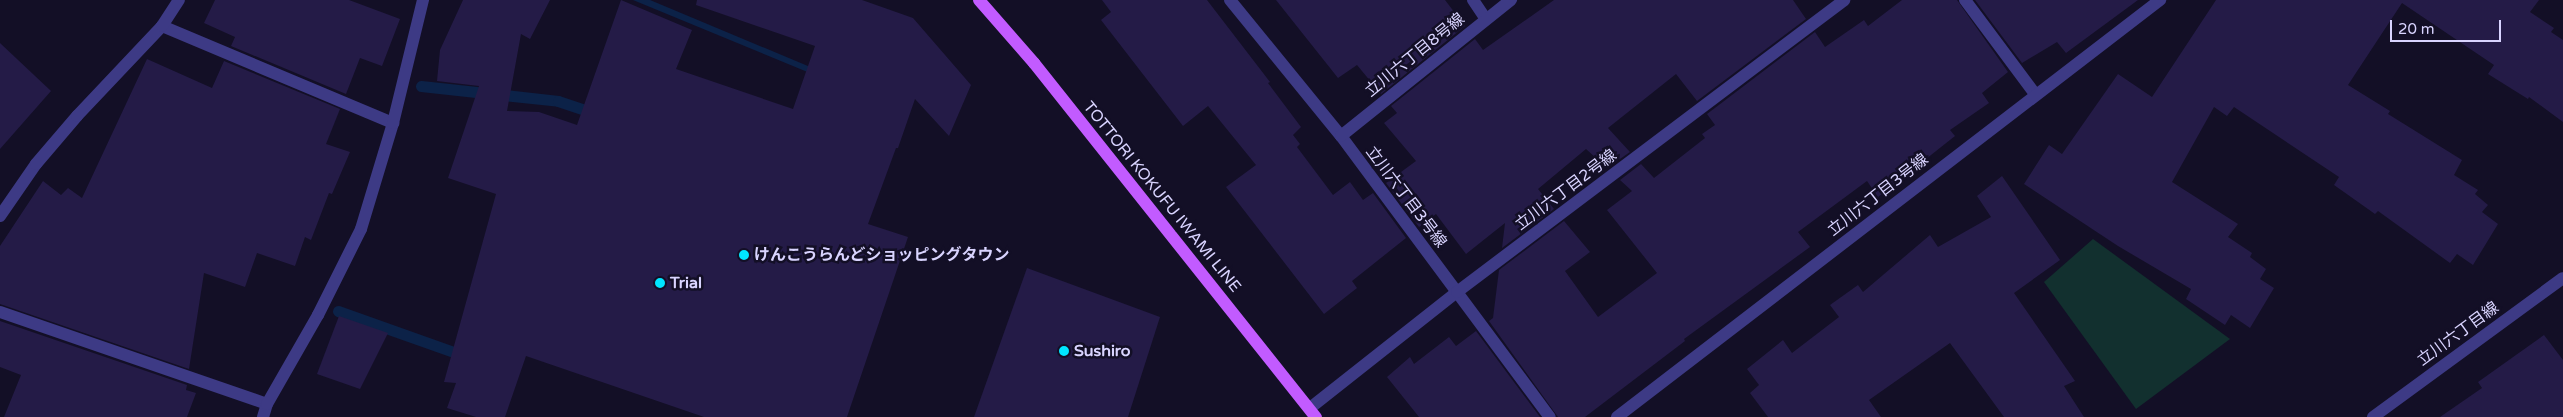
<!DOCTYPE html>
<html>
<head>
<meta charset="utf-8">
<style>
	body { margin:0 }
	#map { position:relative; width:2563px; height:417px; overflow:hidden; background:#130f26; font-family:"Varela Round","Noto Sans JP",sans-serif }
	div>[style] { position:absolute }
	.green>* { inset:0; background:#12302f }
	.water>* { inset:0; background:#0c2248 }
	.stream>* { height:11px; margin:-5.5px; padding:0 5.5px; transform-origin:5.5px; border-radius:5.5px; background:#0c2248 }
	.building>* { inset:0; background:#241b47 }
	.minor>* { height:12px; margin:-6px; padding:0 6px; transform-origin:6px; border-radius:6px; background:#3d3a85 }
	.major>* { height:12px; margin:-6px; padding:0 6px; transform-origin:6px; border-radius:6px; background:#c25bff }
	.dots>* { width:14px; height:14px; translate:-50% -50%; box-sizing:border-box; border:2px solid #130f26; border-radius:50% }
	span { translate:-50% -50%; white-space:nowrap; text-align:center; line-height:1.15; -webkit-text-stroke:5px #130f26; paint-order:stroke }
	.street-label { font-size:16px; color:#d9d4ff }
	.poi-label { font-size:16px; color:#d9d4ff; font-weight:700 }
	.left { translate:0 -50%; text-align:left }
	.scale { position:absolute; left:2390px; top:20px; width:111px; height:22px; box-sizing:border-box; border:2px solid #d9d4ff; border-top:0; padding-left:6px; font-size:15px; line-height:18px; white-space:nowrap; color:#d9d4ff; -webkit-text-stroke:4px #130f26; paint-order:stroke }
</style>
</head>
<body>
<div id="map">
	<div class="green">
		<i style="clip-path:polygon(2093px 239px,2230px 339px,2136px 409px,2044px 282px)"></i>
	</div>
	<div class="water">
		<i style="clip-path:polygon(633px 0,650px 0,846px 82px,873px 99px)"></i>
	</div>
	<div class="stream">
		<i style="left:421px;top:86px;width:138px;rotate:6.2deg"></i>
		<i style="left:558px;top:101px;width:41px;rotate:18.4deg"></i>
		<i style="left:338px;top:311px;width:135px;rotate:19.5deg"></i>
	</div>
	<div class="building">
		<i style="clip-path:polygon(215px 0,349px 0,400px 19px,382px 66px,360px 58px,346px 94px,231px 46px,235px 37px,204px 23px)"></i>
		<i style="clip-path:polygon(463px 0,550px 0,530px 39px,521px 34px,507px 111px,539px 112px,577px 125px,621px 0,692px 30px,676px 69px,793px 109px,815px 46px,696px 5px,697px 0,862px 0,913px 18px,971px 85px,949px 136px,915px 99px,898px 148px,896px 148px,868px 224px,908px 237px,847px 417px,704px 417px,526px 356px,505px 417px,476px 417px,447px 408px,456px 383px,444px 382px,496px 194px,448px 178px,479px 86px,437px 81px,440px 50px)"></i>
		<i style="clip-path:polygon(1102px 0,1207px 0,1270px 82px,1268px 83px,1301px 127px,1293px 135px,1300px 144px,1297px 147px,1333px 195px,1350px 182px,1363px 200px,1373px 193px,1406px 238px,1352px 281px,1357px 288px,1324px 314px,1226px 187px,1256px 165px,1208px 106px,1183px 126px,1101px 20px,1111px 12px)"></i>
		<i style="clip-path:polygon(1276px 0,1445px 0,1465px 26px,1381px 94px,1357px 65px,1338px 78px)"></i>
		<i style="clip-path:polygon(1554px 0,1793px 0,1806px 19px,1697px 101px,1676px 74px,1608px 128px,1630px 152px,1607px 168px,1586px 149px,1538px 189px,1554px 209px,1502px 248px,1505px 223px,1466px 254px,1436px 214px,1419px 227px,1386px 183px,1416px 161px,1384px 123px,1397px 113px,1391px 106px,1475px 39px,1483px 50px)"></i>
		<i style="clip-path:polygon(1902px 0,1957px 0,2008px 72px,1982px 93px,1989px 103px,1950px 130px,1955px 136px,1878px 197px,1867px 181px,1798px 232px,1810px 247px,1684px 339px,1685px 341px,1585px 417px,1558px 417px,1489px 321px,1493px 318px,1499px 270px,1564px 221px,1590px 252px,1565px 271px,1598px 317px,1657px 273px,1607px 210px,1632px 191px,1620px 180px,1641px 164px,1654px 178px,1705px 138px,1702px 134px,1715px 125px,1707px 114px,1815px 32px,1825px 47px,1864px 20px,1868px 26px)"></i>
		<i style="clip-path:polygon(1975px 0,2138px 0,2066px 53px,2057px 42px,2022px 63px)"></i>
		<i style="clip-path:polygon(2216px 0,2539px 0,2530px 12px,2554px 28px,2551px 32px,2563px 40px,2563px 122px,2529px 97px,2528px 99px,2488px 74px,2494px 65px,2402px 3px,2348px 85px,2390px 111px,2388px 114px,2462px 160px,2454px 175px,2478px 190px,2475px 194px,2488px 205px,2482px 212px,2498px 224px,2473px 265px,2457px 254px,2450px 263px,2378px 211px,2375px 214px,2334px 185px,2339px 177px,2234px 107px,2227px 116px,2214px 107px,2172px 182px,2238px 224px,2228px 237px,2252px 253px,2250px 257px,2266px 269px,2260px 279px,2274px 288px,2250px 328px,2231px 315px,2225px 325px,2186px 299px,2191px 289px,2118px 246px,2024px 184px,2049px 145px,2062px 154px,2118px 74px,2152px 97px)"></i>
		<i style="clip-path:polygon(0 43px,51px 91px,0 149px)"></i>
		<i style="clip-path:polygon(147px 59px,212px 88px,224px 61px,340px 109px,326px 144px,350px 152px,332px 194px,329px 193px,311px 240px,305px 237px,295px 266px,257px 253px,245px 287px,204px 273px,189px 369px,0 304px,0 246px,43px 181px,61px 195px,68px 188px,82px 198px)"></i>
		<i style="clip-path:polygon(2002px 176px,2060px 260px,2014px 293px,2075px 381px,2064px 386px,2084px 417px,2004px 417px,1950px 343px,1869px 400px,1881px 417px,1768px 417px,1750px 393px,1759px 385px,1747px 369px,1783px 340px,1792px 353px,1839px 317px,1830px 305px,1858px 285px,1863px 292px,1930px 235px,1938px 247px,1991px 217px,1977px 196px)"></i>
		<i style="clip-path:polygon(1027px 268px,1160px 317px,1128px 417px,974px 417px)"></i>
		<i style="clip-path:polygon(339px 316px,388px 333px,360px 389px,317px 374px)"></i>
		<i style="clip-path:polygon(0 321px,187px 385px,186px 390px,196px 393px,187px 417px,4px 417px,21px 375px,0 367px)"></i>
		<i style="clip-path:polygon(1476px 331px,1540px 417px,1419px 417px,1387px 377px,1410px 357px,1414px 364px,1449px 337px,1456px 346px)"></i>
		<i style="clip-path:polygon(2544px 335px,2563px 360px,2563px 417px,2440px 417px,2482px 388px,2478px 382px)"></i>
	</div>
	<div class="minor">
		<i style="left:1230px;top:0;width:176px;rotate:50.8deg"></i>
		<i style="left:1341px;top:136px;width:350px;rotate:53.4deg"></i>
		<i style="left:1473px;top:0;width:23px;rotate:56deg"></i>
		<i style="left:1965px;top:0;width:117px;rotate:53.3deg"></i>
		<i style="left:162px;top:26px;width:251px;rotate:22.8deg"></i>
		<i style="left:1341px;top:136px;width:218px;rotate:-38.7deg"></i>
		<i style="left:0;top:216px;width:63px;rotate:-55.3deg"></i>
		<i style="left:36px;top:164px;width:63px;rotate:-49.5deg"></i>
		<i style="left:77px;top:116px;width:124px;rotate:-46.6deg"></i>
		<i style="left:162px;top:26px;width:31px;rotate:-57deg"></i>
		<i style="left:0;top:312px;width:282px;rotate:19deg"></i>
		<i style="left:1310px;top:408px;width:187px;rotate:-38.3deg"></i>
		<i style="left:1457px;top:292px;width:485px;rotate:-37deg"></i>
		<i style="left:263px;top:417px;width:14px;rotate:-73deg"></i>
		<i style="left:267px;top:404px;width:103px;rotate:-60.2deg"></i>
		<i style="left:318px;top:315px;width:96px;rotate:-63.4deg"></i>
		<i style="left:361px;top:229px;width:111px;rotate:-73.2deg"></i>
		<i style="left:393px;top:123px;width:127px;rotate:-76.3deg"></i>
		<i style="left:1617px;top:417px;width:685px;rotate:-37.52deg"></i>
		<i style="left:2373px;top:417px;width:235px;rotate:-36.2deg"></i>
	</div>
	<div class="major">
		<i style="left:979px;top:0;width:84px;rotate:48.9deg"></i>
		<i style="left:1034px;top:63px;width:453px;rotate:51.5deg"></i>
	</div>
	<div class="dots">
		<i style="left:744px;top:255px;background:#00e5ff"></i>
		<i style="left:660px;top:283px;background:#00e5ff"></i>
		<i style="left:1064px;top:351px;background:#00e5ff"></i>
	</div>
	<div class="street-label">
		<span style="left:1415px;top:55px;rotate:-39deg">立川六丁目8号線</span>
		<span style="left:1566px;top:190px;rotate:-37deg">立川六丁目2号線</span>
		<span style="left:1878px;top:195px;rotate:-38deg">立川六丁目3号線</span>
		<span style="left:1162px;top:197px;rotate:51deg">TOTTORI KOKUFU IWAMI LINE</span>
		<span style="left:1406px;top:197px;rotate:53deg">立川六丁目3号線</span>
		<span style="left:2458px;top:334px;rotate:-36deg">立川六丁目線</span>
	</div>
	<div class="poi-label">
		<span class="left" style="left:754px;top:255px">けんこうらんどショッピングタウン</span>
		<span class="left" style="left:670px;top:283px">Trial</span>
		<span class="left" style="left:1074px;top:351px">Sushiro</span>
	</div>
	<div class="scale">20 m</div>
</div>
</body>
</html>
